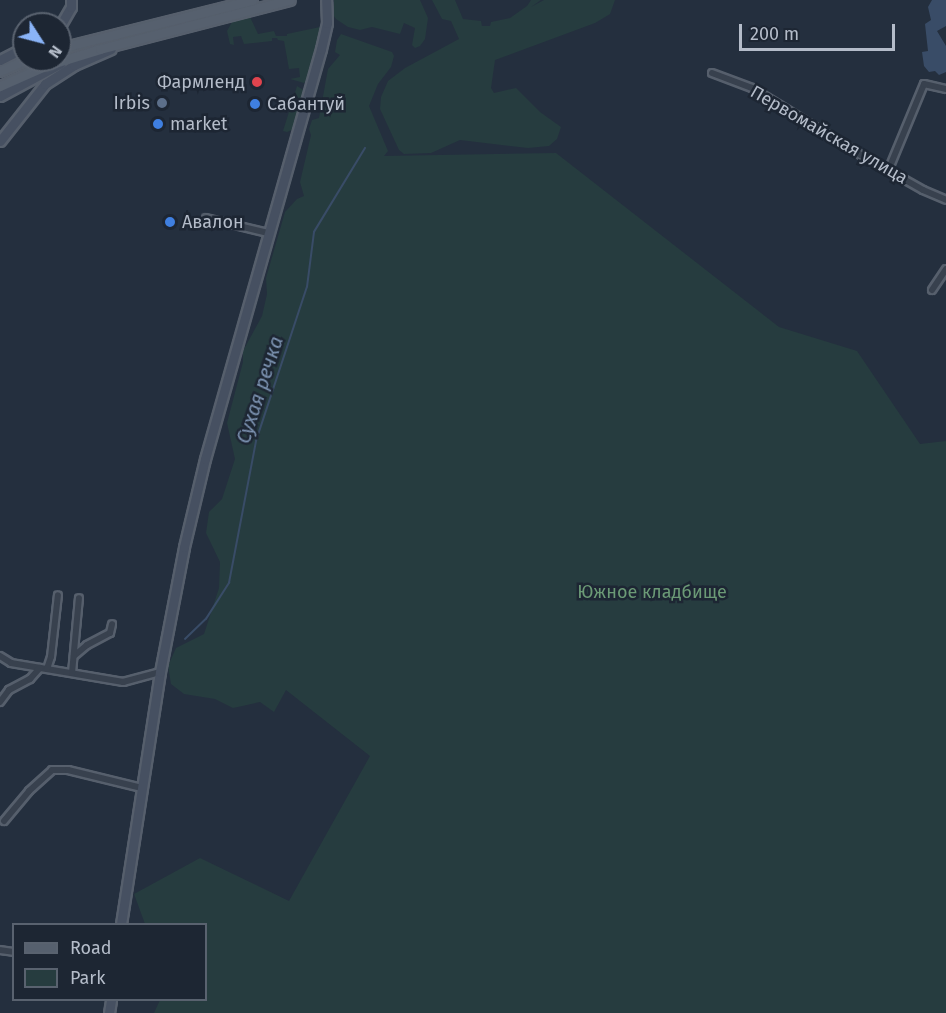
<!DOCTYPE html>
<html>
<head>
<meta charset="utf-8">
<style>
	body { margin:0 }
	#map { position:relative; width:946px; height:1013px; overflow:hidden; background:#242f3e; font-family:"Fira Sans",sans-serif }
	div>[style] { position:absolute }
	.green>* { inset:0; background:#263c3f }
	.water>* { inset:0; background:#394c67 }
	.stream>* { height:1.5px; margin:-0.75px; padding:0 0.75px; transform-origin:0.75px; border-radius:0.75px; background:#394c67 }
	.roads { filter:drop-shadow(2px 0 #565f6c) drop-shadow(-2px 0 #565f6c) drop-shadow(0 2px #565f6c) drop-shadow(0 -2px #565f6c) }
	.minor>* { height:6px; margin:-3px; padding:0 3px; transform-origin:3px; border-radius:3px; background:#38414e }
	.secondary>* { height:9px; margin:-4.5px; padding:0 4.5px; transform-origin:4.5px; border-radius:4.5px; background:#465061 }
	.primary>* { height:9px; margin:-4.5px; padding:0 4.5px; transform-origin:4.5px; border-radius:4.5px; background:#56606e }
	.dots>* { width:16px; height:16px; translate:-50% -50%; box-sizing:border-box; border:3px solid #1d2633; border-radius:50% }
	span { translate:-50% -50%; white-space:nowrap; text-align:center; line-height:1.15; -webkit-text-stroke:5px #1d2633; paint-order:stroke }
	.poi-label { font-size:18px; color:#b4bcc9 }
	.right { translate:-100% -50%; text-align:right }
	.left { translate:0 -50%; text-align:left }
	.street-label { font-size:18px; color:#b4bcc9 }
	.park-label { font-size:18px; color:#6b9a76 }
	.water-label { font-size:20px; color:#7c92b1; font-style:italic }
	.legend { position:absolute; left:12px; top:923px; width:195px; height:78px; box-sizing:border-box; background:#1d2633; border:2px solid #59626f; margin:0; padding:8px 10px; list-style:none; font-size:18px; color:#b4bcc9 }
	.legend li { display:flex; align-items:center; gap:12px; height:30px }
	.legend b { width:30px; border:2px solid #59626f }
	.north { position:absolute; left:12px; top:12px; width:60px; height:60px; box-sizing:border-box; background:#1d2633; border:2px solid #59626f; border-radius:50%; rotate:126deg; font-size:16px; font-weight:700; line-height:24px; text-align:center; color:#b4bcc9 }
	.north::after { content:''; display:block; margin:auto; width:21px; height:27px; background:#8ab4f8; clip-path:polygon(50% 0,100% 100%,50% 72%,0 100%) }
	.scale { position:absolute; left:739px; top:24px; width:156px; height:27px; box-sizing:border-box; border:3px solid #b4bcc9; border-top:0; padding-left:8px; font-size:18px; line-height:21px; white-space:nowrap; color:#b4bcc9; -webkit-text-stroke:4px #1d2633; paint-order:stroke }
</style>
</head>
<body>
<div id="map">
	<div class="green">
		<i style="clip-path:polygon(334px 0,420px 0,428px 18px,425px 39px,420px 46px,415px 48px,412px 45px,415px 28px,404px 23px,400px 34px,372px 27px,360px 30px,348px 27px,336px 19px,333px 15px)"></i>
		<i style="clip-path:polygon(432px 0,455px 0,463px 19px,481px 21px,482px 26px,490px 26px,491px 22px,510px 18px,527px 6px,531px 0,541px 0,531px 7px,544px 0,615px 0,610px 14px,595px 23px,495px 60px,491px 88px,494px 93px,516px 88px,540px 112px,561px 127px,557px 139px,549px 146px,528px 148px,460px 140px,431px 153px,404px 154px,399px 150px,380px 109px,381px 97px,388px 81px,405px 68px,459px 39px,451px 21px,442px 19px)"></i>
		<i style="clip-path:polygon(250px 17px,258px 34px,274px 31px,276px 36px,287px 36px,287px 34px,320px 27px,309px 80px,304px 83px,290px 79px,300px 77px,299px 68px,289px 69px,284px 41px,278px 40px,277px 38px,272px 38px,272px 41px,244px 44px,241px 36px,233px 37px,234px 45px,230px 44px,227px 31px,232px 22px)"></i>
		<i style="clip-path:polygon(341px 34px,392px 52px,394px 56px,391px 67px,378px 84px,369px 106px,388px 151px,384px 156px,556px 153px,779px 327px,857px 351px,920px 444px,946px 441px,946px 1013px,154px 1013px,160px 1000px,206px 1000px,206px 924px,145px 924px,134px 894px,200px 858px,289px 901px,370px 756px,286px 690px,274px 712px,260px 702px,233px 708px,215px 699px,184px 694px,171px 684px,168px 666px,176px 648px,204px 634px,219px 588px,220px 562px,206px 533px,209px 512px,222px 499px,235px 459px,227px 423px,243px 362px,243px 351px,262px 316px,267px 294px,266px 278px,285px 212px,297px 199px,304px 196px,300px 182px,311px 135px,309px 129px,312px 120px,319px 118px,328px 69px,340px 55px,335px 52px,337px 40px)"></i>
		<i style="clip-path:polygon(297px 86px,305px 91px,294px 129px,287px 132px,283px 131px)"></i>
	</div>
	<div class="water">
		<i style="clip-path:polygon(932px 0,946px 0,946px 26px,937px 31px,946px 46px,946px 72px,939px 75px,935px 71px,929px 72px,924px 66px,922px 52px,928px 51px,925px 24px,931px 20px,928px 7px)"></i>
	</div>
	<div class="stream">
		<i style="left:185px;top:639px;width:29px;rotate:-44deg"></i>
		<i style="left:206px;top:619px;width:43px;rotate:-57.4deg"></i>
		<i style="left:229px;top:583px;width:145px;rotate:-79.2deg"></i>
		<i style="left:256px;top:441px;width:162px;rotate:-71.7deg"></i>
		<i style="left:307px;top:287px;width:55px;rotate:-82.7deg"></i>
		<i style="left:314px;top:232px;width:98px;rotate:-58.7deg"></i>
	</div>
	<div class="roads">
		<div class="minor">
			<i style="left:712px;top:73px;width:43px;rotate:20.6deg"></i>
			<i style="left:752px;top:88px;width:128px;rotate:31.6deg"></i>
			<i style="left:861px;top:155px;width:71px;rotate:29.4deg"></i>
			<i style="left:923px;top:190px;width:25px;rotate:23deg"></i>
			<i style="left:888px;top:171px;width:94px;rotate:-67.5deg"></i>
			<i style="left:924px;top:84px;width:23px;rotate:13deg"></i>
			<i style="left:206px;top:218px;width:64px;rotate:13.6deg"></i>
			<i style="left:932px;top:290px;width:25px;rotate:-56deg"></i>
			<i style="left:0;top:656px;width:13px;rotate:32deg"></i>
			<i style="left:11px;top:663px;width:114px;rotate:9.6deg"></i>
			<i style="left:123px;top:682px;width:38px;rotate:-15deg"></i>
			<i style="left:74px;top:656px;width:17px;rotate:-40deg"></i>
			<i style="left:87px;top:645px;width:26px;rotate:-28deg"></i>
			<i style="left:110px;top:633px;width:9px;rotate:-77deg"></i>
			<i style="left:47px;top:669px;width:13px;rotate:-72deg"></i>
			<i style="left:51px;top:657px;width:62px;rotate:-83.6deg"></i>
			<i style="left:72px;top:673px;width:75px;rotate:-84.7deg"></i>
			<i style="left:0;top:702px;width:15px;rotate:-53deg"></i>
			<i style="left:9px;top:690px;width:24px;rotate:-28deg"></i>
			<i style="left:30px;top:679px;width:15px;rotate:-48deg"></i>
			<i style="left:4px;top:821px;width:39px;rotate:-50deg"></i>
			<i style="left:29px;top:791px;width:31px;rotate:-42deg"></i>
			<i style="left:52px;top:770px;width:16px"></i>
			<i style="left:68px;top:770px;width:76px;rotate:13.7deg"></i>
			<i style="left:0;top:950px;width:14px;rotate:8deg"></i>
		</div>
		<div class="secondary">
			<i style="left:60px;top:26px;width:22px;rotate:-60deg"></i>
			<i style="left:71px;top:7px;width:7px;rotate:-90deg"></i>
			<i style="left:0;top:60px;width:27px;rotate:-27deg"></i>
			<i style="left:0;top:96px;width:69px;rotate:-28.4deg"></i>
			<i style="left:0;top:141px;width:73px;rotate:-51.7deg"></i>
			<i style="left:45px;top:84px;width:35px;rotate:-33deg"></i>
			<i style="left:74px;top:65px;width:40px;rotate:-23.4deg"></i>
			<i style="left:121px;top:924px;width:255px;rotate:-81.2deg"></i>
			<i style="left:160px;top:672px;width:127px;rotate:-79.1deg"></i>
			<i style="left:184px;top:547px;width:90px;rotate:-76.6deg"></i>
			<i style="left:205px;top:459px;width:426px;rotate:-74.2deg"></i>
			<i style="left:321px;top:49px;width:27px;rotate:-77deg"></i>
			<i style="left:327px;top:23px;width:23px;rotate:-92deg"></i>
			<i style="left:109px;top:1013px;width:13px;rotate:-81deg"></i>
		</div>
		<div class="primary">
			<i style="left:60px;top:48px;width:198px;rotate:-14deg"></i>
			<i style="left:0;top:71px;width:27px;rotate:-24deg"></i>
			<i style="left:0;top:86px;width:49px;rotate:-24deg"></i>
			<i style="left:45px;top:66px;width:58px;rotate:-17.2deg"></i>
			<i style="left:100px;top:49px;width:196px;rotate:-14.5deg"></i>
		</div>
	</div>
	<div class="dots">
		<i style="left:257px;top:82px;background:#e0444e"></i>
		<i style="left:162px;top:103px;background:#5c6f8a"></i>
		<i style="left:255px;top:104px;background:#3f7fe0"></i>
		<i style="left:158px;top:124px;background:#3f7fe0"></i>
		<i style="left:170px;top:222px;background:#3f7fe0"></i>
	</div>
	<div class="poi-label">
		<span class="right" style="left:245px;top:82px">Фармленд</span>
		<span class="right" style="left:150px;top:103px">Irbis</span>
		<span class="left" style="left:267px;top:104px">Сабантуй</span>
		<span class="left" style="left:170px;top:124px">market</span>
		<span class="left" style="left:182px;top:222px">Авалон</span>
	</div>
	<div class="street-label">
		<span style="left:829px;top:135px;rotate:30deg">Первомайская улица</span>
	</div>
	<div class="park-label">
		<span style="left:652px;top:592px">Южное кладбище</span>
	</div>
	<div class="water-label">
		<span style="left:260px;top:390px;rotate:-72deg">Сухая речка</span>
	</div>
	<ul class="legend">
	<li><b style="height:8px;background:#56606e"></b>Road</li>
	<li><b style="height:16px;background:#263c3f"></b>Park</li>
	</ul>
	<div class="north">N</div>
	<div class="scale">200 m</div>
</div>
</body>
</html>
